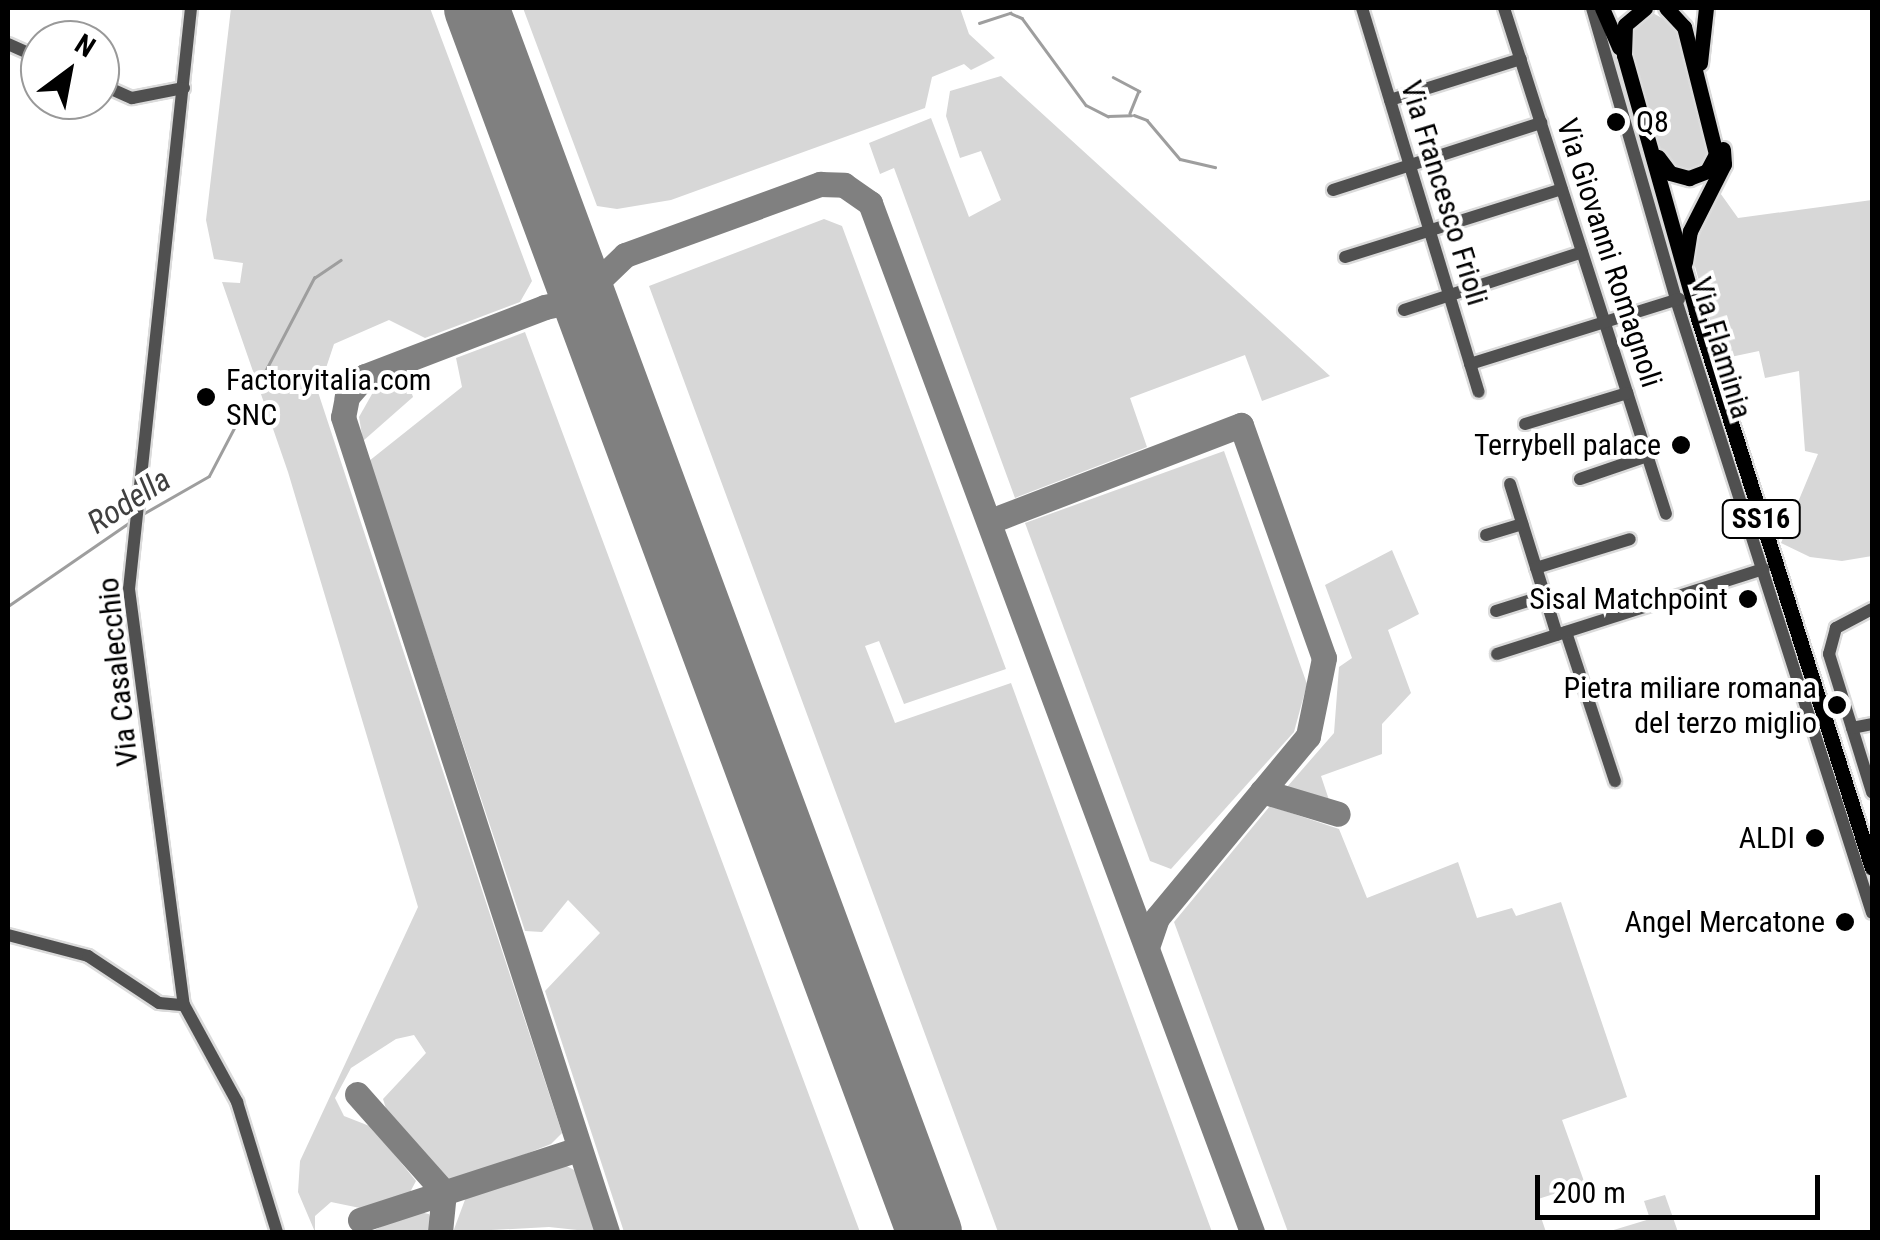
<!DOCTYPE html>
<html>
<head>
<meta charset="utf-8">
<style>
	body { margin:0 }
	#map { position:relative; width:1880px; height:1240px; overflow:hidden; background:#fff; font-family:"Roboto Condensed",sans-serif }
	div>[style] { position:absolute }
	.green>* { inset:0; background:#d7d7d7 }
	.stream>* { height:2.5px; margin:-1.25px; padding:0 1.25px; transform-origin:1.25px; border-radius:1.25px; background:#9e9e9e }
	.taxiway>* { height:25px; margin:-12.5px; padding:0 12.5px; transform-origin:12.5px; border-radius:12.5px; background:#808080 }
	.runway>* { height:65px; margin:-32.5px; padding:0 32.5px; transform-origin:32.5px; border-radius:32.5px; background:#808080 }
	.roads { filter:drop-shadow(2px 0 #dbdbdb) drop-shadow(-2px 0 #dbdbdb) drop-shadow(0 2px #dbdbdb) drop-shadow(0 -2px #dbdbdb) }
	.minor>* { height:12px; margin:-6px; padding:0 6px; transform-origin:6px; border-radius:6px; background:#505050 }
	.major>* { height:15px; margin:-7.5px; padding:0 7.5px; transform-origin:7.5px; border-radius:7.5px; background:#000 }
	.dots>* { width:28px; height:28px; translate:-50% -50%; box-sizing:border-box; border:5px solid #fff; border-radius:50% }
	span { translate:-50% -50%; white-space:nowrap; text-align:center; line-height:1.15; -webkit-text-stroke:8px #fff; paint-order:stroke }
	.shield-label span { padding:2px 8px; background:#fff; border:2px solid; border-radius:8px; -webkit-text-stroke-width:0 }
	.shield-label { font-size:28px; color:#000; font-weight:700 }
	.poi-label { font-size:30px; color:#000 }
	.left { translate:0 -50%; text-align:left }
	.right { translate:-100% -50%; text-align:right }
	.street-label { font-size:30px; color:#000 }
	.water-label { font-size:32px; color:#3f3f3f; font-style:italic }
	.frame { position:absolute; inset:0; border:10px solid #000; pointer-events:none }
	.north { position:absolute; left:20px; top:20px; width:100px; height:100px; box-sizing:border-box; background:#fff; border:2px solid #999; border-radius:50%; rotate:32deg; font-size:28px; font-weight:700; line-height:40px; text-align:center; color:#000 }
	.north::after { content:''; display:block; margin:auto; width:35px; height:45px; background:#000; clip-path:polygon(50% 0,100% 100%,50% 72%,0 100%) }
	.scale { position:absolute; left:1535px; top:1175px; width:285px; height:45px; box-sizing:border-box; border:5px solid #000; border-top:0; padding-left:12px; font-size:30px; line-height:35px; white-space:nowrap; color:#000; -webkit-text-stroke:8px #fff; paint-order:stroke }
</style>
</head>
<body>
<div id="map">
	<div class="green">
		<i style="clip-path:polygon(231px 8px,430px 8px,532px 281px,520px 302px,425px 338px,389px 320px,334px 344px,318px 392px,562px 1133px,551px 1144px,458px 1181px,441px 1177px,388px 1115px,383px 1099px,426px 1053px,414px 1035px,396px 1039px,351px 1068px,335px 1098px,344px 1116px,372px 1127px,416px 1181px,408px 1196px,360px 1208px,331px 1202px,315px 1216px,315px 1232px,298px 1192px,300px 1161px,418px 907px,288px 472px,222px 282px,240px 283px,243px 263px,214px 259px,206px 220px)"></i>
		<i style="clip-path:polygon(523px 8px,960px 8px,969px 34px,995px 58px,971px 70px,964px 64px,932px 77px,925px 108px,671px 200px,617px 209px,597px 206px)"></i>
		<i style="clip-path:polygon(1649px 11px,1675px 25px,1711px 140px,1700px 170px,1679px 171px,1662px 155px,1628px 40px,1632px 22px)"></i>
		<i style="clip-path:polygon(1001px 76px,1330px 376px,1262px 401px,1245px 355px,1130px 398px,1147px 447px,1015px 498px,894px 168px,880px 174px,869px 143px,931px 118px,969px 217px,1001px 200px,981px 151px,960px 158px,946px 116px,950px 91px)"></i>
		<i style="clip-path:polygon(1718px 190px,1738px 218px,1872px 200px,1872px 556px,1842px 561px,1810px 557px,1781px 543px,1818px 454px,1805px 451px,1799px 371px,1765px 378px,1759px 351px,1721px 359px,1692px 256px,1696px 231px)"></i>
		<i style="clip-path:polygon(824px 219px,842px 226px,1006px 669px,904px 704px,879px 641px,865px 646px,895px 723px,1011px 683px,1212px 1232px,998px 1232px,649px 286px)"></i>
		<i style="clip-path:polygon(525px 332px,860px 1232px,624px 1232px,545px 991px,600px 933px,568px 900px,542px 932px,525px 931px,369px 461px,462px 387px,456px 358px)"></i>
		<i style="clip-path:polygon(407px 379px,413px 397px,363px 441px,359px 417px,376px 387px)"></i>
		<i style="clip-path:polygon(1224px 451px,1307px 684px,1294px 732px,1171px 869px,1150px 861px,1025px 523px)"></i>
		<i style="clip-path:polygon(1392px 550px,1419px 614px,1388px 630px,1411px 693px,1382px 724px,1382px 754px,1321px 776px,1329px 800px,1287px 787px,1334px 733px,1339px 667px,1352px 658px,1325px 585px)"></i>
		<i style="clip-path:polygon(1270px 806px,1339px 829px,1367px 898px,1458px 862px,1477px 918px,1512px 908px,1516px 916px,1561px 902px,1627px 1097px,1562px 1120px,1585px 1184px,1535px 1200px,1546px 1232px,1288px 1232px,1174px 922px)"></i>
		<i style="clip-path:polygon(561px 1163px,576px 1171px,596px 1232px,549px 1227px,453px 1232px,466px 1197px)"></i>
		<i style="clip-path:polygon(1665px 1195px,1678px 1232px,1607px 1232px,1650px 1219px,1644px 1201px)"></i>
		<i style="clip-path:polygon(415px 1211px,429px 1214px,435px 1232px,370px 1232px)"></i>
	</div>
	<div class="stream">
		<i style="left:979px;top:23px;width:33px;rotate:-18deg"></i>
		<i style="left:1010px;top:13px;width:13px;rotate:23deg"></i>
		<i style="left:1022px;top:18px;width:108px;rotate:53.7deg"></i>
		<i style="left:1086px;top:105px;width:25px;rotate:27deg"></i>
		<i style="left:1108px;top:116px;width:23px;rotate:-2deg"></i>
		<i style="left:1113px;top:77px;width:30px;rotate:28deg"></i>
		<i style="left:1139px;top:91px;width:24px;rotate:112deg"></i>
		<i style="left:1134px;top:115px;width:14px;rotate:21deg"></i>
		<i style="left:1147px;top:120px;width:51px;rotate:49.8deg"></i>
		<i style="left:1180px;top:159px;width:36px;rotate:13deg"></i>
		<i style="left:259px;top:383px;width:119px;rotate:-62.4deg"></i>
		<i style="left:314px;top:278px;width:32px;rotate:-34deg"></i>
		<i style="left:141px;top:515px;width:78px;rotate:-29.8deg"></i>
		<i style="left:209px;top:476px;width:78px;rotate:-62.4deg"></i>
		<i style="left:8px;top:606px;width:148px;rotate:-34.5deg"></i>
	</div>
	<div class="taxiway">
		<i style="left:592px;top:323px;width:29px;rotate:-131deg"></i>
		<i style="left:573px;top:301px;width:29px;rotate:168deg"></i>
		<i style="left:545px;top:307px;width:193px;rotate:159deg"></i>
		<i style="left:365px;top:376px;width:28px;rotate:131deg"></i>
		<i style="left:347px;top:397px;width:20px;rotate:101deg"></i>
		<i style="left:343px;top:417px;width:857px;rotate:72.05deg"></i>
		<i style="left:595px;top:331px;width:49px;rotate:-87.7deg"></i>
		<i style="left:597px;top:282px;width:39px;rotate:-44deg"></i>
		<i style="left:625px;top:255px;width:208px;rotate:-20deg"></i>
		<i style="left:820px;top:184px;width:24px;rotate:2deg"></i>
		<i style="left:844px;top:185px;width:32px;rotate:35deg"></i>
		<i style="left:870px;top:203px;width:1098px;rotate:69.63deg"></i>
		<i style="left:1001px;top:517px;width:257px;rotate:-21deg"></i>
		<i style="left:1241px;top:425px;width:247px;rotate:70.4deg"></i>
		<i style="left:1324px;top:658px;width:80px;rotate:101.6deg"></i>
		<i style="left:1308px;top:736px;width:236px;rotate:129.7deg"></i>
		<i style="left:1157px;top:918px;width:31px;rotate:109deg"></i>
		<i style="left:1262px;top:791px;width:79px;rotate:16.8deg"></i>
		<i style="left:357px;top:1094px;width:131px;rotate:48.4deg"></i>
		<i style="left:444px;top:1192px;width:40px;rotate:95.7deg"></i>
		<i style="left:360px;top:1220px;width:229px;rotate:-18deg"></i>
	</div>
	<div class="runway">
		<i style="left:476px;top:8px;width:1305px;rotate:69.69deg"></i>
	</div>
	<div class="roads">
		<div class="minor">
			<i style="left:191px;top:8px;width:584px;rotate:96.09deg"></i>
			<i style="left:129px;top:589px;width:420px;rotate:82.5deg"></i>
			<i style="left:184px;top:1005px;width:111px;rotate:61.3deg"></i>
			<i style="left:237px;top:1102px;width:136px;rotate:72.9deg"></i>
			<i style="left:1362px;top:8px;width:401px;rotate:73.1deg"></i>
			<i style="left:1504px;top:8px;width:531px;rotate:72.25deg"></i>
			<i style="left:1592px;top:8px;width:307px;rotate:73.9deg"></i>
			<i style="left:1677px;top:303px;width:640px;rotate:72.27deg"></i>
			<i style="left:8px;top:44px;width:35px;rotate:24deg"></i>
			<i style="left:100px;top:84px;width:35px;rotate:24deg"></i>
			<i style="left:132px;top:98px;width:53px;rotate:-10.9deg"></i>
			<i style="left:1390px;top:100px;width:137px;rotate:-17.4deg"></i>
			<i style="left:1333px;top:190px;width:219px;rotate:-17.9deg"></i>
			<i style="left:1345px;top:257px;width:227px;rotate:-17.4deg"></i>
			<i style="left:1404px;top:310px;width:187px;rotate:-18deg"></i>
			<i style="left:1470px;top:364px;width:219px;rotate:-17.3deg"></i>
			<i style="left:1525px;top:424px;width:107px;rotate:-16.9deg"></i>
			<i style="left:1580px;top:479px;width:71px;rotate:-18.9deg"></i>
			<i style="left:1510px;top:484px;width:158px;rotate:72.7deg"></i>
			<i style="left:1486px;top:535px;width:38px;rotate:-17deg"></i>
			<i style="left:1536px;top:568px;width:98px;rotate:-17.1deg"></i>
			<i style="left:1872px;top:609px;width:41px;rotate:152.2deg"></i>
			<i style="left:1836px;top:628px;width:27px;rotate:105deg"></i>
			<i style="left:1829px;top:654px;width:145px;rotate:72.7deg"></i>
			<i style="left:1496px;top:611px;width:50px;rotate:-17.4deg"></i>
			<i style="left:1566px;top:632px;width:157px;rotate:71.8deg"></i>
			<i style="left:1497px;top:654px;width:280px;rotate:-17.7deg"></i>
			<i style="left:1852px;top:728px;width:20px;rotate:-11deg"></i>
			<i style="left:8px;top:935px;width:83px;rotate:14.7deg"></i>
			<i style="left:88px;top:956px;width:85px;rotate:33.5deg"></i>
			<i style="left:159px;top:1003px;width:25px;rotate:5deg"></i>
		</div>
		<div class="major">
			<i style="left:1602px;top:8px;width:43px;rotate:66.4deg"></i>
			<i style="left:1645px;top:8px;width:26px;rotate:140deg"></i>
			<i style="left:1625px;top:25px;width:30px;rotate:92deg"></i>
			<i style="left:1624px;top:55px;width:267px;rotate:74.3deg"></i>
			<i style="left:1696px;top:312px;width:583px;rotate:72.43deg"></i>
			<i style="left:1700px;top:63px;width:55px;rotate:-83.8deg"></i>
			<i style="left:1658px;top:157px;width:20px;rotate:53deg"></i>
			<i style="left:1670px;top:173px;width:20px;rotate:15deg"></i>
			<i style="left:1689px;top:178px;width:19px;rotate:-21deg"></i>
			<i style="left:1707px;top:171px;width:19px;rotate:-62deg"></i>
			<i style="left:1716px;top:154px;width:131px;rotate:-104.1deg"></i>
			<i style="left:1684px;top:27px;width:26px;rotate:-133deg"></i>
			<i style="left:1685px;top:262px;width:31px;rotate:-81deg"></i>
			<i style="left:1690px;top:231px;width:75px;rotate:-63.1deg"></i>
			<i style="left:1724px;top:164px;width:15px;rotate:-94deg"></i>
		</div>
	</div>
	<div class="dots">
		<i style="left:1616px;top:122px;background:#000"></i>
		<i style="left:206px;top:397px;background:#000"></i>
		<i style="left:1681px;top:445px;background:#000"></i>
		<i style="left:1748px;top:599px;background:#000"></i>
		<i style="left:1837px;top:705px;background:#000"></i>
		<i style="left:1815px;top:838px;background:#000"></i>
		<i style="left:1845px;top:922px;background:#000"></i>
	</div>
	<div class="shield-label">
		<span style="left:1761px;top:519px">SS16</span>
	</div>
	<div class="poi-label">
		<span class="left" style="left:1636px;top:122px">Q8</span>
		<span class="left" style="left:226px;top:397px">Factoryitalia.com<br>SNC</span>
		<span class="right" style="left:1661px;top:445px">Terrybell palace</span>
		<span class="right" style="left:1728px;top:599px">Sisal Matchpoint</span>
		<span class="right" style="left:1817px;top:705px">Pietra miliare romana<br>del terzo miglio</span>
		<span class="right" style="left:1795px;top:838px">ALDI</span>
		<span class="right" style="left:1825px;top:922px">Angel Mercatone</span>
	</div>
	<div class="street-label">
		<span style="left:1444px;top:193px;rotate:73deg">Via Francesco Frioli</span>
		<span style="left:1609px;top:253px;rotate:72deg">Via Giovanni Romagnoli</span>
		<span style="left:1721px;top:348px;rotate:73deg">Via Flaminia</span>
		<span style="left:118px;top:672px;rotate:-96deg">Via Casalecchio</span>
	</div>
	<div class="water-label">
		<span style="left:129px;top:501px;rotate:-33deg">Rodella</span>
	</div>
	<div class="frame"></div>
	<div class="north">N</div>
	<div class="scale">200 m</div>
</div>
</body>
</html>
